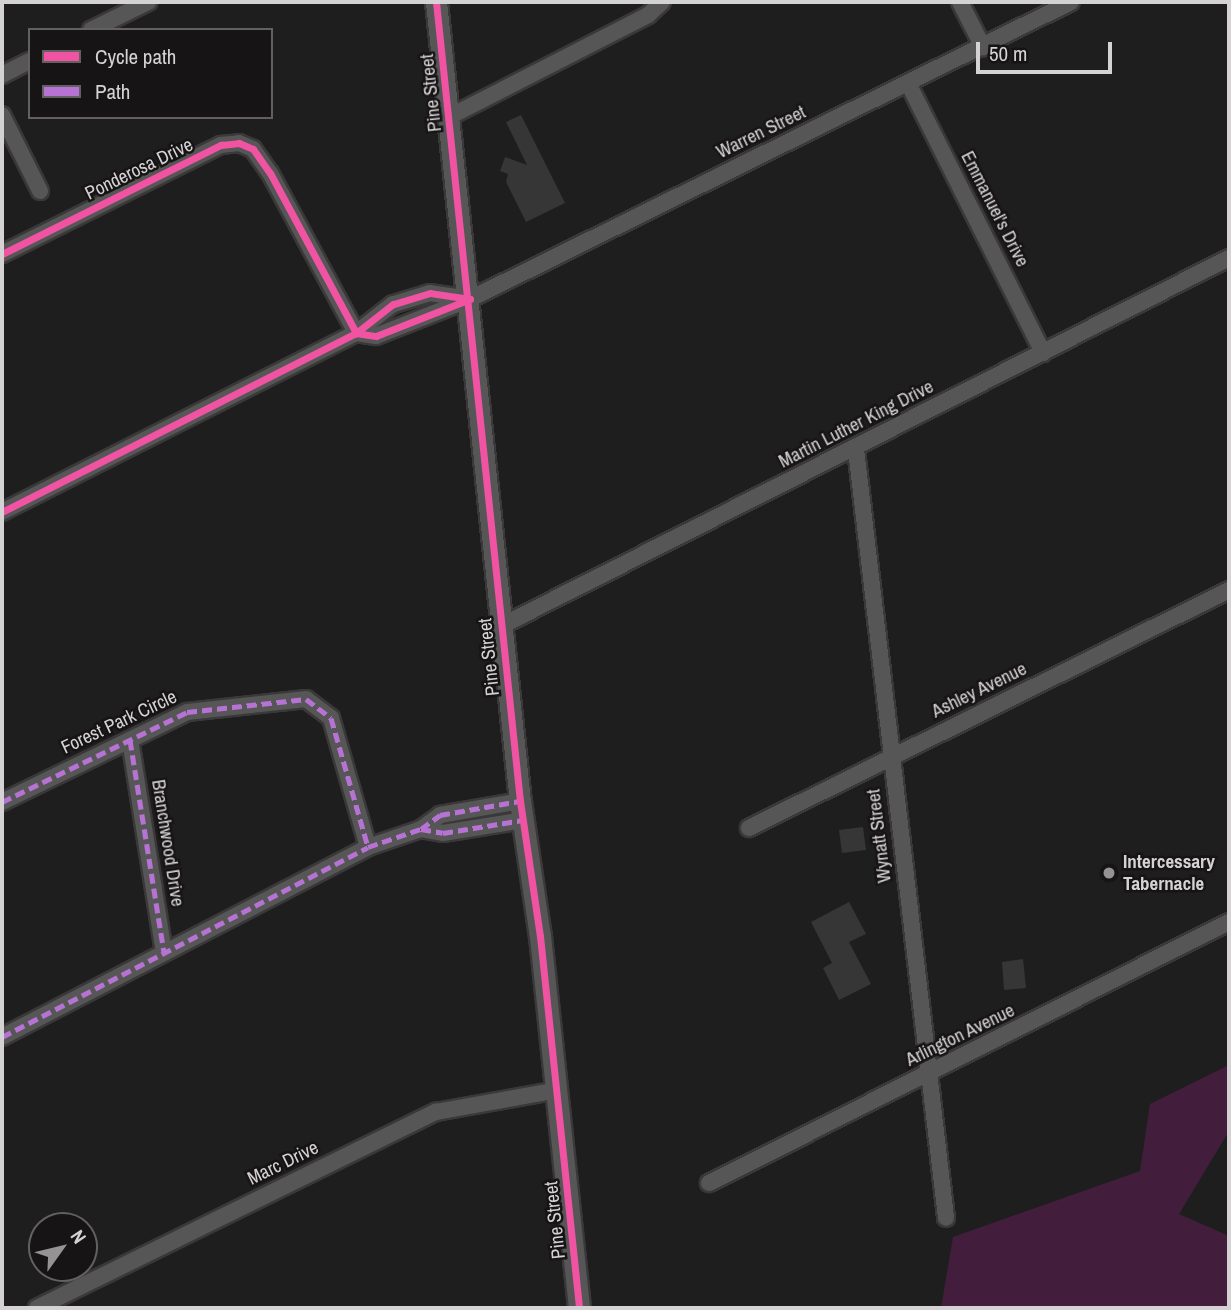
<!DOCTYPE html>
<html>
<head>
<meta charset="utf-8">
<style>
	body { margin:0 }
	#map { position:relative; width:1231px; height:1310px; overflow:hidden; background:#1f1e1f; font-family:"Archivo Narrow",sans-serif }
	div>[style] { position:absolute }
	.green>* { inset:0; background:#421e3c }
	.building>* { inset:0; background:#373637 }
	.roads { filter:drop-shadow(2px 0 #3a3839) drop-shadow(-2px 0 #3a3839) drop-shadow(0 2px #3a3839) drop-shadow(0 -2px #3a3839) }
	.minor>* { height:16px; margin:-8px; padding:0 8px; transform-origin:8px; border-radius:8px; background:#575657 }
	.tertiary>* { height:21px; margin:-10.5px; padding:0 10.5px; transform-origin:10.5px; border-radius:10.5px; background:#575657 }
	.quiet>* { height:5px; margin-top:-2.5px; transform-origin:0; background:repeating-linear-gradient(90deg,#b673d3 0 10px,transparent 0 15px) }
	.cycleway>* { height:7px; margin:-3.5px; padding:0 3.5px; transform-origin:3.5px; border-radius:3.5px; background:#f153a3 }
	.dots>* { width:19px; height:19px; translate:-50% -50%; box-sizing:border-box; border:4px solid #171416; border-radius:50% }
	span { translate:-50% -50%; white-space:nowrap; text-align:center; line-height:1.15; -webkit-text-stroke:5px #171416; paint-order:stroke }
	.street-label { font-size:19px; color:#d4d2d3 }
	.poi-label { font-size:19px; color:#d4d2d3; font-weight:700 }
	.left { translate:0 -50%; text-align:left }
	.frame { position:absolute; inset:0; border:4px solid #d4d2d3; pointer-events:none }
	.legend { position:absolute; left:28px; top:28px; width:245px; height:91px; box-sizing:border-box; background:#171416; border:2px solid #636062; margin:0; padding:9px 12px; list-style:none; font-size:21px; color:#d4d2d3 }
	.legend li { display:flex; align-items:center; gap:14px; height:35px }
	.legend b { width:35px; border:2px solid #636062 }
	.north { position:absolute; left:28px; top:1212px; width:70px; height:70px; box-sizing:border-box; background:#171416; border:2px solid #636062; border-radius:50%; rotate:56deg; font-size:19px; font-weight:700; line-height:28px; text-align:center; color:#d4d2d3 }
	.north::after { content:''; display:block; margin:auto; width:24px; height:32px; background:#959394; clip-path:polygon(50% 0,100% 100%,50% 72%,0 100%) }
	.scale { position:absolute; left:976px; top:42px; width:136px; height:32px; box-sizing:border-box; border:4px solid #d4d2d3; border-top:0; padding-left:9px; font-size:21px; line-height:24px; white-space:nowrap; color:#d4d2d3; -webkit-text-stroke:5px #171416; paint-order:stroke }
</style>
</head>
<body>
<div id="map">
	<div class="green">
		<i style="clip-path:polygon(1229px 1065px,1229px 1131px,1179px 1214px,1229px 1236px,1229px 1308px,941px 1308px,953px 1237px,1140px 1171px,1150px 1104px)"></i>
	</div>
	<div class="building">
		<i style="clip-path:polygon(521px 115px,565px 203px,526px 222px,506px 182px,508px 174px,500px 171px,505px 157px,527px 165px,506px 122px)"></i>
		<i style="clip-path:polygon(863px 827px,866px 850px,842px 853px,839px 830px)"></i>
		<i style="clip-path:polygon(849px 902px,866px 934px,849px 942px,871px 984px,839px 1000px,823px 968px,832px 963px,811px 922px)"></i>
		<i style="clip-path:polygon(1023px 959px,1026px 988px,1004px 990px,1002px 962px)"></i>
	</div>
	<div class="roads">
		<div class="minor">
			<i style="left:960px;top:2px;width:51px;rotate:62.9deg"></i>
			<i style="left:91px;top:30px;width:64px;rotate:-26.2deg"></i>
			<i style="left:2px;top:75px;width:31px;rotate:-27deg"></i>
			<i style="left:908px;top:83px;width:302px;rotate:63.4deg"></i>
			<i style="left:2px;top:115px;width:85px;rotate:63.4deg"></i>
			<i style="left:449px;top:117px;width:224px;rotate:-27.1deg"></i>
			<i style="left:648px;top:15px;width:19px;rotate:-43deg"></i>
			<i style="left:2px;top:254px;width:245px;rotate:-26.5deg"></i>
			<i style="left:221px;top:145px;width:18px;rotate:-6deg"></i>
			<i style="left:239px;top:143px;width:15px;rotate:23deg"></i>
			<i style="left:253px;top:149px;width:29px;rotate:55deg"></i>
			<i style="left:270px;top:173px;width:182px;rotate:61.7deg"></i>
			<i style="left:356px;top:333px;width:20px;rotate:9deg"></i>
			<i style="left:376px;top:336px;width:101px;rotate:-21.5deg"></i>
			<i style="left:470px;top:299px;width:40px;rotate:-171.5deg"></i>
			<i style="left:430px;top:293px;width:39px;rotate:163deg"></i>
			<i style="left:393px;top:304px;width:47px;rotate:141.9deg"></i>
			<i style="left:356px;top:333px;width:397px;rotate:153.2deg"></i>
			<i style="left:470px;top:299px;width:670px;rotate:-26.3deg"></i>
			<i style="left:856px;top:449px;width:774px;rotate:83.32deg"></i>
			<i style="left:501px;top:626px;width:816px;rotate:-26.82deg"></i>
			<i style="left:130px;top:740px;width:215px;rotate:80.9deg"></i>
			<i style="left:2px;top:802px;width:206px;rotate:-25.9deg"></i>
			<i style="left:187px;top:712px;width:120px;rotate:-6.2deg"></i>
			<i style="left:306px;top:699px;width:31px;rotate:37deg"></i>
			<i style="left:331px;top:718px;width:134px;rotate:74deg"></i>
			<i style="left:749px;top:828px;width:536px;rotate:-26.37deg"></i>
			<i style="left:421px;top:829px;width:22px;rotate:10deg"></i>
			<i style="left:443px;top:833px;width:81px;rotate:-9.2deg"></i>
			<i style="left:2px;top:1037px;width:412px;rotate:-27.4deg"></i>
			<i style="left:368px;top:847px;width:56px;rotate:-18.8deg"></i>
			<i style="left:421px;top:829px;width:24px;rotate:-36deg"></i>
			<i style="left:440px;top:815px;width:81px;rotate:-9.9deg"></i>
			<i style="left:709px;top:1183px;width:582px;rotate:-26.65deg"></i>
			<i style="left:37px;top:1308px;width:445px;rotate:-26.2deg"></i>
			<i style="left:436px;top:1112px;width:124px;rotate:-10.2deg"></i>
		</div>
		<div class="tertiary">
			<i style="left:436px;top:2px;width:803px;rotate:84deg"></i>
			<i style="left:520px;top:801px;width:136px;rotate:81.6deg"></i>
			<i style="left:540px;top:936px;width:374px;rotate:84deg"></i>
		</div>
	</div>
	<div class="quiet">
		<i style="left:130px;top:740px;width:215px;rotate:80.9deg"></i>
		<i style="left:2px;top:802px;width:206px;rotate:-25.9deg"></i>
		<i style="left:187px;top:712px;width:120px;rotate:-6.2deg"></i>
		<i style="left:306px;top:699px;width:31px;rotate:37deg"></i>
		<i style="left:331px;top:718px;width:134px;rotate:74deg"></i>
		<i style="left:421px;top:829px;width:22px;rotate:10deg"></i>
		<i style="left:443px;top:833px;width:81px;rotate:-9.2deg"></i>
		<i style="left:2px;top:1037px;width:412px;rotate:-27.4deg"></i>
		<i style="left:368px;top:847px;width:56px;rotate:-18.8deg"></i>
		<i style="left:421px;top:829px;width:24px;rotate:-36deg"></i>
		<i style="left:440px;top:815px;width:81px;rotate:-9.9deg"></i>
	</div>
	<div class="cycleway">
		<i style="left:436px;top:2px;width:803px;rotate:84deg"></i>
		<i style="left:520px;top:801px;width:136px;rotate:81.6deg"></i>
		<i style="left:540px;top:936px;width:374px;rotate:84deg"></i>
		<i style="left:2px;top:254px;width:245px;rotate:-26.5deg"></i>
		<i style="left:221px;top:145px;width:18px;rotate:-6deg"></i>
		<i style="left:239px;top:143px;width:15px;rotate:23deg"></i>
		<i style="left:253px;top:149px;width:29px;rotate:55deg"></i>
		<i style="left:270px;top:173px;width:182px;rotate:61.7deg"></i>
		<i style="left:356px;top:333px;width:20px;rotate:9deg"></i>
		<i style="left:376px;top:336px;width:101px;rotate:-21.5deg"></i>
		<i style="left:470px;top:299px;width:40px;rotate:-171.5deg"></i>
		<i style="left:430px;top:293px;width:39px;rotate:163deg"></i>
		<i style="left:393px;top:304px;width:47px;rotate:141.9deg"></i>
		<i style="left:356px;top:333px;width:397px;rotate:153.2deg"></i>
	</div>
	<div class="dots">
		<i style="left:1109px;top:873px;background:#959394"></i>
	</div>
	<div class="street-label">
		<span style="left:431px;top:93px;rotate:-96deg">Pine Street</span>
		<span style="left:761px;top:132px;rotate:-26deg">Warren Street</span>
		<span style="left:139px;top:169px;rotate:-26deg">Ponderosa Drive</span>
		<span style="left:995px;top:209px;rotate:63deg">Emmanuel's Drive</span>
		<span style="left:856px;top:424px;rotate:-27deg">Martin Luther King Drive</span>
		<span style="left:489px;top:657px;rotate:-96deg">Pine Street</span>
		<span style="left:979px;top:690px;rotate:-26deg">Ashley Avenue</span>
		<span style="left:119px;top:722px;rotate:-25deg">Forest Park Circle</span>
		<span style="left:879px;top:836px;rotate:-97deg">Wynatt Street</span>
		<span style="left:168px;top:843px;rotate:81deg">Branchwood Drive</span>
		<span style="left:960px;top:1035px;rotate:-26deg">Arlington Avenue</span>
		<span style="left:283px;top:1163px;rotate:-26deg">Marc Drive</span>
		<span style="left:555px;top:1220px;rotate:-96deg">Pine Street</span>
	</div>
	<div class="poi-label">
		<span class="left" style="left:1123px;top:873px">Intercessary<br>Tabernacle</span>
	</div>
	<div class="frame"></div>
	<ul class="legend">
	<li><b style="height:9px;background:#f153a3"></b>Cycle path</li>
	<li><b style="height:9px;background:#b673d3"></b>Path</li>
	</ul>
	<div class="north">N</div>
	<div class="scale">50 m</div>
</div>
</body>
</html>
